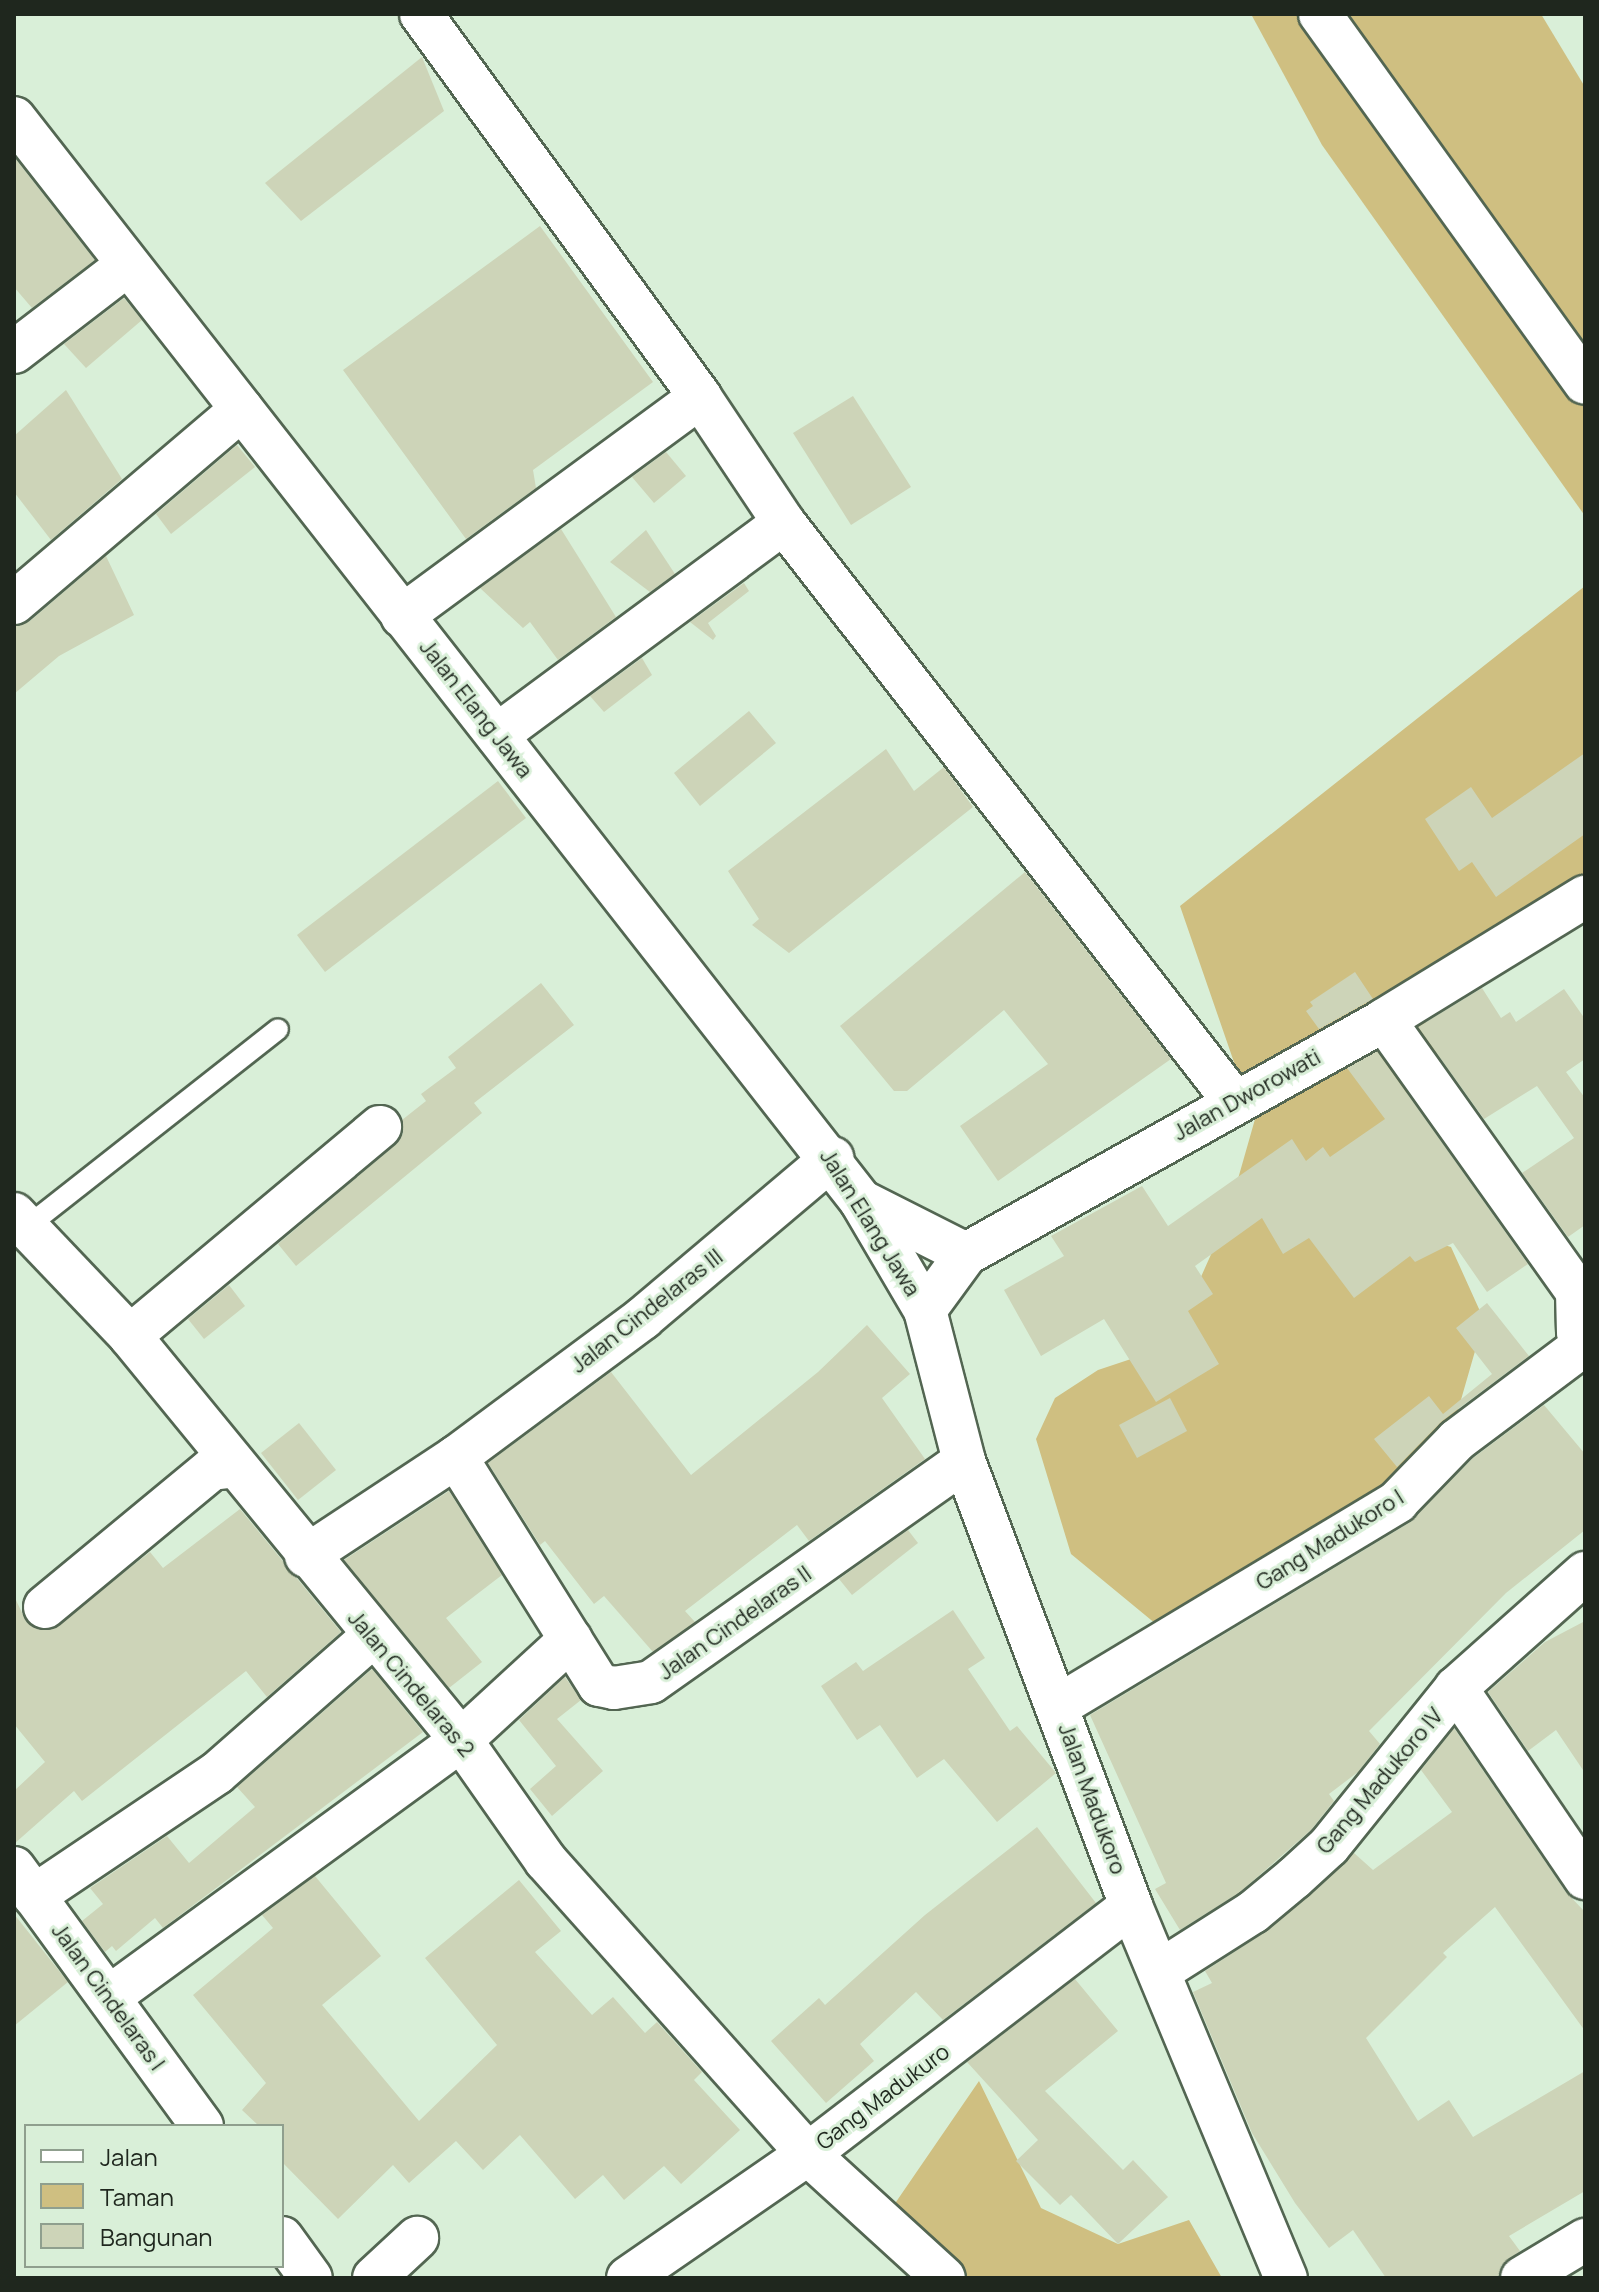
<!DOCTYPE html>
<html>
<head>
<meta charset="utf-8">
<style>
	body { margin:0 }
	#map { position:relative; width:1599px; height:2292px; overflow:hidden; background:#d9efd8; font-family:Manrope,sans-serif }
	div>[style] { position:absolute }
	.green>* { inset:0; background:#cfbf81 }
	.building>* { inset:0; background:#cdd4b8 }
	.roads { filter:drop-shadow(2px 0 #536652) drop-shadow(-2px 0 #536652) drop-shadow(0 2px #536652) drop-shadow(0 -2px #536652) }
	.service>* { height:20px; margin:-10px; padding:0 10px; transform-origin:10px; border-radius:10px; background:#fff }
	.minor>* { height:42px; margin:-21px; padding:0 21px; transform-origin:21px; border-radius:21px; background:#fff }
	span { translate:-50% -50%; white-space:nowrap; text-align:center; line-height:1.15; -webkit-text-stroke:6px #d9efd8; paint-order:stroke }
	.street-label { font-size:22px; color:#1f271e }
	.frame { position:absolute; inset:0; border:16px solid #1f271e; pointer-events:none }
	.legend { position:absolute; left:24px; top:2124px; width:260px; height:144px; box-sizing:border-box; background:#d9efd8; border:2px solid #8f9f8e; margin:0; padding:10px 14px; list-style:none; font-size:24px; color:#1f271e }
	.legend li { display:flex; align-items:center; gap:16px; height:40px }
	.legend b { width:40px; border:2px solid #8f9f8e }
</style>
</head>
<body>
<div id="map">
	<div class="green">
		<i style="clip-path:polygon(1251px 14px,1541px 14px,1585px 87px,1585px 516px,1322px 145px)"></i>
		<i style="clip-path:polygon(1585px 586px,1585px 896px,1419px 1003px,1439px 1059px,1391px 1109px,1424px 1239px,1451px 1247px,1484px 1320px,1439px 1476px,1162px 1629px,1071px 1554px,1036px 1439px,1055px 1398px,1098px 1370px,1170px 1346px,1226px 1221px,1265px 1084px,1245px 1094px,1180px 906px)"></i>
		<i style="clip-path:polygon(979px 2081px,1041px 2208px,1118px 2244px,1189px 2220px,1222px 2278px,919px 2278px,885px 2218px)"></i>
	</div>
	<div class="building">
		<i style="clip-path:polygon(422px 57px,444px 111px,301px 221px,265px 183px)"></i>
		<i style="clip-path:polygon(14px 157px,95px 260px,32px 308px,14px 287px)"></i>
		<i style="clip-path:polygon(540px 226px,653px 382px,533px 470px,536px 488px,466px 539px,343px 370px)"></i>
		<i style="clip-path:polygon(124px 298px,142px 320px,86px 368px,64px 344px)"></i>
		<i style="clip-path:polygon(66px 390px,122px 479px,51px 540px,14px 492px,14px 436px)"></i>
		<i style="clip-path:polygon(853px 396px,911px 487px,851px 525px,793px 433px)"></i>
		<i style="clip-path:polygon(237px 445px,255px 467px,171px 534px,156px 514px)"></i>
		<i style="clip-path:polygon(666px 452px,686px 476px,654px 503px,632px 477px)"></i>
		<i style="clip-path:polygon(561px 529px,616px 617px,558px 660px,530px 622px,523px 628px,480px 588px)"></i>
		<i style="clip-path:polygon(646px 530px,675px 574px,650px 592px,610px 562px)"></i>
		<i style="clip-path:polygon(106px 556px,134px 615px,59px 656px,14px 694px,14px 626px,30px 621px)"></i>
		<i style="clip-path:polygon(744px 583px,749px 591px,708px 623px,716px 636px,713px 640px,690px 622px)"></i>
		<i style="clip-path:polygon(642px 658px,652px 675px,604px 712px,590px 696px)"></i>
		<i style="clip-path:polygon(749px 711px,776px 743px,700px 806px,674px 773px)"></i>
		<i style="clip-path:polygon(886px 749px,914px 791px,944px 767px,973px 807px,789px 953px,752px 925px,759px 919px,728px 871px)"></i>
		<i style="clip-path:polygon(1585px 753px,1585px 834px,1496px 897px,1472px 862px,1459px 871px,1425px 819px,1471px 787px,1492px 818px)"></i>
		<i style="clip-path:polygon(498px 781px,526px 818px,325px 972px,297px 935px)"></i>
		<i style="clip-path:polygon(1025px 872px,1171px 1059px,998px 1181px,960px 1126px,1048px 1064px,1004px 1010px,907px 1091px,894px 1091px,840px 1026px)"></i>
		<i style="clip-path:polygon(1355px 972px,1373px 999px,1319px 1029px,1306px 1011px,1313px 1006px,1310px 1002px)"></i>
		<i style="clip-path:polygon(541px 983px,574px 1025px,474px 1103px,482px 1113px,296px 1266px,278px 1244px,395px 1145px,403px 1134px,402px 1120px,426px 1101px,421px 1094px,456px 1068px,448px 1057px)"></i>
		<i style="clip-path:polygon(1482px 988px,1501px 1018px,1510px 1012px,1516px 1022px,1564px 989px,1585px 1019px,1585px 1059px,1566px 1072px,1585px 1098px,1585px 1225px,1568px 1237px,1522px 1173px,1574px 1138px,1537px 1086px,1484px 1119px,1418px 1027px)"></i>
		<i style="clip-path:polygon(1377px 1051px,1528px 1264px,1487px 1292px,1453px 1243px,1415px 1262px,1410px 1256px,1354px 1298px,1309px 1238px,1283px 1254px,1262px 1218px,1195px 1266px,1213px 1294px,1188px 1311px,1219px 1364px,1156px 1402px,1104px 1319px,1041px 1356px,1004px 1290px,1064px 1256px,1051px 1236px,1142px 1186px,1168px 1226px,1292px 1139px,1306px 1161px,1323px 1147px,1330px 1157px,1385px 1119px,1347px 1068px)"></i>
		<i style="clip-path:polygon(229px 1285px,245px 1306px,204px 1339px,188px 1319px)"></i>
		<i style="clip-path:polygon(1487px 1303px,1529px 1356px,1442px 1421px,1397px 1467px,1374px 1439px,1429px 1396px,1443px 1414px,1492px 1374px,1456px 1328px)"></i>
		<i style="clip-path:polygon(867px 1325px,910px 1374px,882px 1398px,925px 1459px,809px 1541px,797px 1525px,685px 1611px,695px 1622px,653px 1652px,604px 1596px,594px 1604px,545px 1541px,540px 1545px,488px 1463px,611px 1372px,691px 1475px,818px 1372px)"></i>
		<i style="clip-path:polygon(1170px 1398px,1187px 1431px,1137px 1458px,1119px 1425px)"></i>
		<i style="clip-path:polygon(1544px 1405px,1585px 1454px,1585px 1530px,1506px 1593px,1369px 1731px,1380px 1744px,1358px 1772px,1329px 1794px,1334px 1801px,1311px 1830px,1239px 1893px,1180px 1930px,1155px 1889px,1166px 1883px,1090px 1715px,1409px 1523px,1473px 1458px)"></i>
		<i style="clip-path:polygon(299px 1423px,336px 1470px,298px 1500px,261px 1453px)"></i>
		<i style="clip-path:polygon(449px 1491px,502px 1575px,446px 1618px,482px 1662px,449px 1688px,344px 1560px)"></i>
		<i style="clip-path:polygon(240px 1509px,341px 1632px,267px 1697px,246px 1671px,82px 1801px,74px 1791px,14px 1844px,14px 1791px,45px 1762px,14px 1724px,14px 1596px,27px 1623px,50px 1630px,150px 1552px,163px 1568px)"></i>
		<i style="clip-path:polygon(908px 1530px,918px 1543px,852px 1595px,839px 1579px)"></i>
		<i style="clip-path:polygon(953px 1610px,985px 1658px,968px 1669px,1010px 1731px,1017px 1726px,1056px 1773px,997px 1822px,944px 1759px,917px 1778px,880px 1725px,857px 1740px,821px 1686px,856px 1662px,863px 1671px)"></i>
		<i style="clip-path:polygon(1585px 1621px,1585px 1773px,1556px 1730px,1528px 1751px,1488px 1692px,1545px 1642px)"></i>
		<i style="clip-path:polygon(372px 1669px,423px 1732px,163px 1928px,155px 1918px,116px 1951px,112px 1946px,105px 1952px,82px 1921px,103px 1904px,90px 1888px,167px 1836px,189px 1863px,255px 1807px,237px 1787px)"></i>
		<i style="clip-path:polygon(565px 1677px,581px 1700px,557px 1719px,603px 1771px,552px 1816px,530px 1789px,556px 1766px,519px 1720px)"></i>
		<i style="clip-path:polygon(1454px 1728px,1565px 1891px,1585px 1912px,1585px 2031px,1495px 1907px,1443px 1953px,1447px 1957px,1366px 2038px,1418px 2121px,1449px 2100px,1473px 2137px,1585px 2071px,1585px 2191px,1509px 2236px,1520px 2251px,1501px 2266px,1498px 2278px,1386px 2278px,1353px 2230px,1329px 2248px,1295px 2203px,1252px 2133px,1193px 1992px,1212px 1983px,1205px 1971px,1268px 1930px,1354px 1853px,1373px 1870px,1452px 1812px,1421px 1770px)"></i>
		<i style="clip-path:polygon(1037px 1827px,1096px 1903px,943px 2020px,916px 1992px,860px 2044px,874px 2061px,826px 2103px,771px 2041px,819px 1998px,825px 2005px,925px 1915px)"></i>
		<i style="clip-path:polygon(315px 1876px,381px 1956px,322px 2005px,419px 2121px,497px 2045px,425px 1958px,519px 1880px,561px 1931px,535px 1952px,592px 2015px,613px 1997px,645px 2033px,657px 2022px,702px 2072px,694px 2080px,740px 2130px,681px 2184px,664px 2166px,624px 2200px,603px 2175px,575px 2199px,520px 2135px,483px 2170px,456px 2141px,409px 2183px,393px 2165px,338px 2219px,282px 2162px,282px 2126px,259px 2126px,242px 2110px,266px 2083px,193px 1995px,273px 1928px,262px 1915px)"></i>
		<i style="clip-path:polygon(14px 1914px,68px 1982px,14px 2026px)"></i>
		<i style="clip-path:polygon(1075px 1979px,1118px 2031px,1045px 2091px,1123px 2170px,1133px 2160px,1168px 2197px,1118px 2244px,1071px 2195px,1060px 2205px,1016px 2161px,1038px 2140px,967px 2062px)"></i>
	</div>
	<div class="roads">
		<div class="service">
			<i style="left:28px;top:1226px;width:318px;rotate:-38.2deg"></i>
		</div>
		<div class="minor">
			<i style="left:421px;top:14px;width:474px;rotate:53.9deg"></i>
			<i style="left:700px;top:397px;width:151px;rotate:56.3deg"></i>
			<i style="left:784px;top:523px;width:733px;rotate:52.1deg"></i>
			<i style="left:1320px;top:14px;width:454px;rotate:54.3deg"></i>
			<i style="left:14px;top:118px;width:1375px;rotate:51.97deg"></i>
			<i style="left:861px;top:1201px;width:126px;rotate:59.6deg"></i>
			<i style="left:925px;top:1310px;width:156px;rotate:75.5deg"></i>
			<i style="left:964px;top:1461px;width:475px;rotate:69.4deg"></i>
			<i style="left:1131px;top:1906px;width:403px;rotate:67.4deg"></i>
			<i style="left:14px;top:352px;width:141px;rotate:-37.5deg"></i>
			<i style="left:14px;top:603px;width:299px;rotate:-40.4deg"></i>
			<i style="left:402px;top:616px;width:370px;rotate:-36.3deg"></i>
			<i style="left:497px;top:735px;width:357px;rotate:-36.5deg"></i>
			<i style="left:1384px;top:1020px;width:334px;rotate:54.6deg"></i>
			<i style="left:1577px;top:1292px;width:40px;rotate:88.6deg"></i>
			<i style="left:1578px;top:1332px;width:20px;rotate:70deg"></i>
			<i style="left:861px;top:1201px;width:118px;rotate:26.8deg"></i>
			<i style="left:14px;top:1214px;width:168px;rotate:46.4deg"></i>
			<i style="left:130px;top:1336px;width:522px;rotate:50.67deg"></i>
			<i style="left:461px;top:1740px;width:148px;rotate:54.9deg"></i>
			<i style="left:546px;top:1861px;width:393px;rotate:48.2deg"></i>
			<i style="left:808px;top:2154px;width:184px;rotate:42.4deg"></i>
			<i style="left:925px;top:1310px;width:69px;rotate:-53.8deg"></i>
			<i style="left:966px;top:1254px;width:479px;rotate:-29.2deg"></i>
			<i style="left:1384px;top:1020px;width:236px;rotate:-31.5deg"></i>
			<i style="left:130px;top:1336px;width:326px;rotate:-39.9deg"></i>
			<i style="left:456px;top:1457px;width:269px;rotate:57.9deg"></i>
			<i style="left:599px;top:1685px;width:15px;rotate:11deg"></i>
			<i style="left:614px;top:1688px;width:37px;rotate:-9deg"></i>
			<i style="left:651px;top:1682px;width:383px;rotate:-35.2deg"></i>
			<i style="left:306px;top:1556px;width:180px;rotate:-33.4deg"></i>
			<i style="left:456px;top:1457px;width:233px;rotate:-36.6deg"></i>
			<i style="left:643px;top:1318px;width:248px;rotate:-40.2deg"></i>
			<i style="left:45px;top:1607px;width:217px;rotate:-39.6deg"></i>
			<i style="left:212px;top:1469px;width:23px;rotate:-7deg"></i>
			<i style="left:1456px;top:1688px;width:230px;rotate:55.8deg"></i>
			<i style="left:1058px;top:1706px;width:396px;rotate:-31deg"></i>
			<i style="left:1397px;top:1502px;width:86px;rotate:-45.9deg"></i>
			<i style="left:1457px;top:1440px;width:156px;rotate:-36.9deg"></i>
			<i style="left:14px;top:1868px;width:319px;rotate:53.9deg"></i>
			<i style="left:34px;top:1896px;width:220px;rotate:-33.9deg"></i>
			<i style="left:217px;top:1773px;width:206px;rotate:-41.3deg"></i>
			<i style="left:1160px;top:1971px;width:110px;rotate:-32.4deg"></i>
			<i style="left:1253px;top:1912px;width:53px;rotate:-39.7deg"></i>
			<i style="left:1294px;top:1878px;width:47px;rotate:-42.4deg"></i>
			<i style="left:1329px;top:1846px;width:203px;rotate:-51.2deg"></i>
			<i style="left:1456px;top:1688px;width:173px;rotate:-41.7deg"></i>
			<i style="left:109px;top:1997px;width:436px;rotate:-36.1deg"></i>
			<i style="left:461px;top:1740px;width:149px;rotate:-42.6deg"></i>
			<i style="left:282px;top:2238px;width:49px;rotate:54.1deg"></i>
			<i style="left:374px;top:2278px;width:59px;rotate:-42.9deg"></i>
			<i style="left:628px;top:2278px;width:219px;rotate:-34.6deg"></i>
			<i style="left:808px;top:2154px;width:407px;rotate:-37.5deg"></i>
			<i style="left:1522px;top:2278px;width:74px;rotate:-31.1deg"></i>
		</div>
	</div>
	<div class="street-label">
		<span style="left:476px;top:709px;rotate:52deg">Jalan Elang Jawa</span>
		<span style="left:1247px;top:1095px;rotate:-29deg">Jalan Dworowati</span>
		<span style="left:870px;top:1223px;rotate:58deg">Jalan Elang Jawa</span>
		<span style="left:647px;top:1311px;rotate:-38deg">Jalan Cindelaras III</span>
		<span style="left:1330px;top:1540px;rotate:-32deg">Gang Madukoro I</span>
		<span style="left:735px;top:1623px;rotate:-35deg">Jalan Cindelaras II</span>
		<span style="left:411px;top:1684px;rotate:50deg">Jalan Cindelaras 2</span>
		<span style="left:1380px;top:1781px;rotate:-50deg">Gang Madukoro IV</span>
		<span style="left:1092px;top:1799px;rotate:70deg">Jalan Madukoro</span>
		<span style="left:108px;top:1997px;rotate:54deg">Jalan Cindelaras I</span>
		<span style="left:883px;top:2097px;rotate:-37deg">Gang Madukuro</span>
	</div>
	<div class="frame"></div>
	<ul class="legend">
	<li><b style="height:10px;background:#fff"></b>Jalan</li>
	<li><b style="height:22px;background:#cfbf81"></b>Taman</li>
	<li><b style="height:22px;background:#cdd4b8"></b>Bangunan</li>
	</ul>
</div>
</body>
</html>
